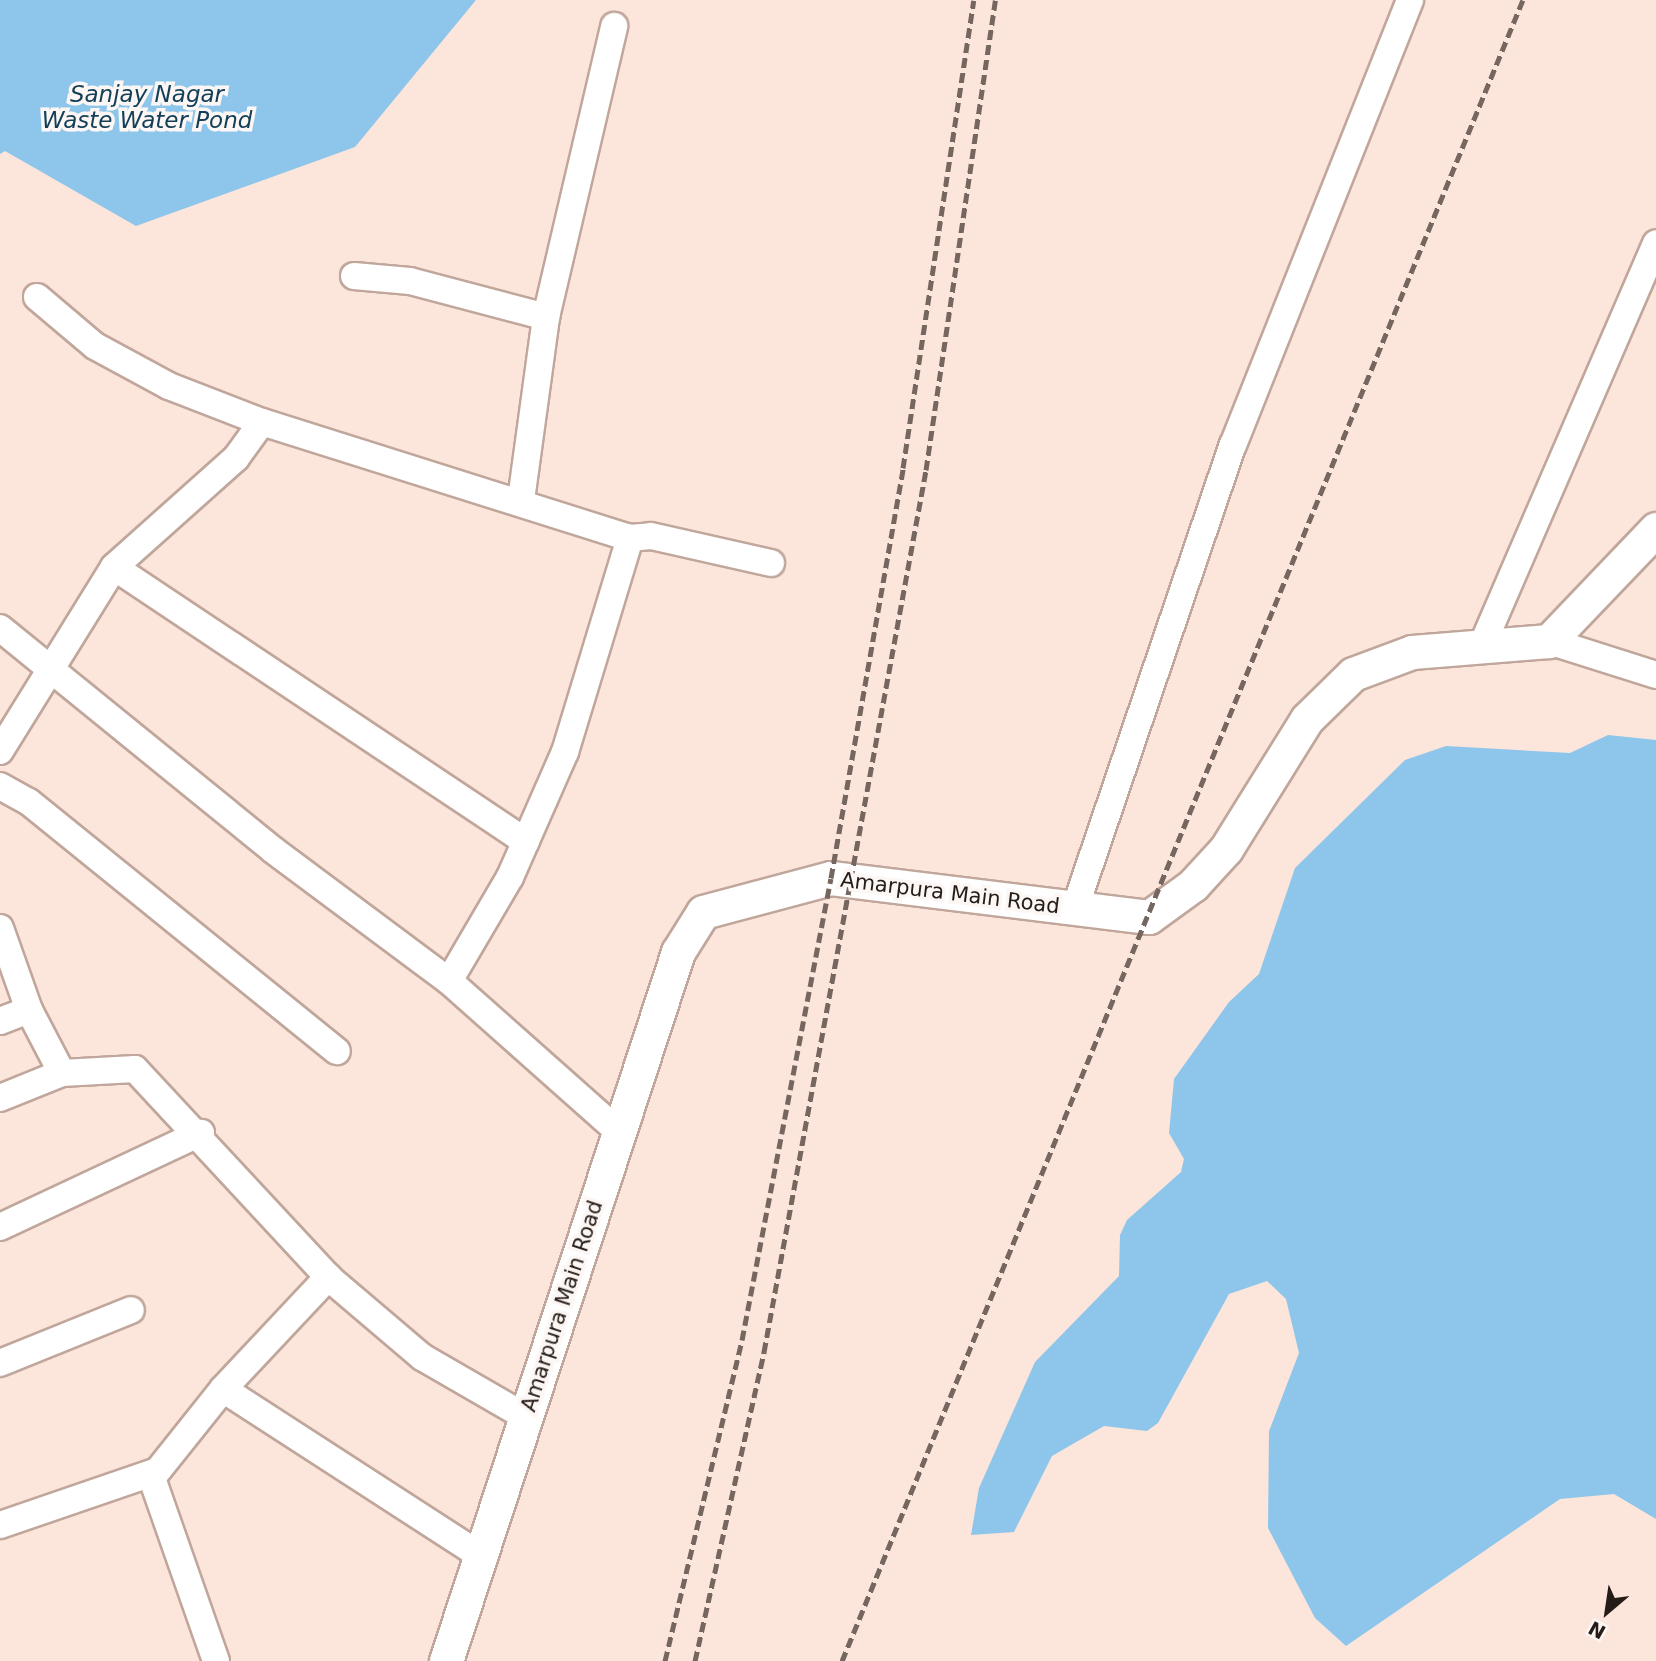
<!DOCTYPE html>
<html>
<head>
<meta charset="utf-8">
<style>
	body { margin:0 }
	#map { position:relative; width:1656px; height:1661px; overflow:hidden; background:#fce5db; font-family:"DejaVu Sans",sans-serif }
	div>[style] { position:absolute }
	.water>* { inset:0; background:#8ec6eb }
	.roads { filter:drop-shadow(2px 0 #c0a69b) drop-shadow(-2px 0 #c0a69b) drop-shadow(0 2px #c0a69b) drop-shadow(0 -2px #c0a69b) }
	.minor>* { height:26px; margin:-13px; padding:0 13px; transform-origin:13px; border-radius:13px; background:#fff }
	.tertiary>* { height:33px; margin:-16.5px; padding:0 16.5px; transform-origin:16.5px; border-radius:16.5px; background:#fff }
	.rail>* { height:5px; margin-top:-2.5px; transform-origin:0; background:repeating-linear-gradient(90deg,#756660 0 10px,transparent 0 15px) }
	span { translate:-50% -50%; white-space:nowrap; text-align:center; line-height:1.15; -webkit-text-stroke:7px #fcf6f4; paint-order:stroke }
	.street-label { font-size:21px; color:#251c17 }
	.water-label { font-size:23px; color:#134059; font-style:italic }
	.north { position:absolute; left:1572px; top:1577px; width:70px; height:70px; -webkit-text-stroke:5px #fcf6f4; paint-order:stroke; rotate:209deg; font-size:19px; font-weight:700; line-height:28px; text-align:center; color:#251c17 }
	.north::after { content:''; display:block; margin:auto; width:24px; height:32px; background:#251c17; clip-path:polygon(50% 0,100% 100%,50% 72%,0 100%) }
</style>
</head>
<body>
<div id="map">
	<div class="water">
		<i style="clip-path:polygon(0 0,476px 0,355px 147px,136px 226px,5px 151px,0 154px)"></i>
		<i style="clip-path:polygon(1608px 735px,1656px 740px,1656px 1519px,1614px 1494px,1560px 1499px,1346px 1646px,1315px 1618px,1268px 1528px,1269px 1431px,1299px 1353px,1286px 1299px,1267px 1281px,1229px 1294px,1158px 1423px,1147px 1431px,1104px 1426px,1052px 1456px,1014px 1532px,971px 1535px,979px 1488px,1035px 1362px,1119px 1276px,1120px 1235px,1127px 1220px,1181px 1172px,1184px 1159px,1169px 1133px,1174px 1079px,1229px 1002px,1259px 974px,1295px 868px,1405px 760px,1446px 746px,1570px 753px)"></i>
	</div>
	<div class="roads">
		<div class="minor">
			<i style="left:354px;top:276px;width:56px;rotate:5.1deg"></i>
			<i style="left:410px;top:281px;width:141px;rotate:14.8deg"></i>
			<i style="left:37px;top:297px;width:76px;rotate:40.2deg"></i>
			<i style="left:95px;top:346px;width:84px;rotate:28.4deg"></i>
			<i style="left:169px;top:386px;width:100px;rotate:21.2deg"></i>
			<i style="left:262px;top:422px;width:386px;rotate:17.5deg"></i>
			<i style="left:630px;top:538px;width:21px;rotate:-5deg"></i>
			<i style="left:651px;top:536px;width:123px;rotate:12.7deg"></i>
			<i style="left:521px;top:500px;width:185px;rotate:-82.2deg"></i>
			<i style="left:546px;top:317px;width:299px;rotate:-76.8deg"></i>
			<i style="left:114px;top:567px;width:495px;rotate:33.7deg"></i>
			<i style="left:0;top:628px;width:352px;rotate:39.1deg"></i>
			<i style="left:273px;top:850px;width:219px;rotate:36.7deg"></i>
			<i style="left:449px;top:981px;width:227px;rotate:41.6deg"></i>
			<i style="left:1549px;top:641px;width:112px;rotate:17.6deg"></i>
			<i style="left:1481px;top:648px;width:441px;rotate:-66.6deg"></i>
			<i style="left:0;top:751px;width:216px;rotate:-58.2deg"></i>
			<i style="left:114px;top:567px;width:164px;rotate:-41.8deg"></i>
			<i style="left:236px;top:458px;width:44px;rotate:-54.2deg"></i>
			<i style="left:0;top:786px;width:33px;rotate:29deg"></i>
			<i style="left:29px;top:802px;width:396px;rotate:39deg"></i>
			<i style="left:1075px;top:908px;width:489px;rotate:-71.2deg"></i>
			<i style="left:1233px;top:445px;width:479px;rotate:-68.3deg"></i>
			<i style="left:0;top:928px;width:87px;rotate:70.5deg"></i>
			<i style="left:29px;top:1010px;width:71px;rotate:62.4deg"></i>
			<i style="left:62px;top:1073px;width:73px;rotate:-3.1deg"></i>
			<i style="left:135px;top:1069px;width:284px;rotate:47.1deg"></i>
			<i style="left:328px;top:1277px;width:123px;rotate:40.4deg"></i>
			<i style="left:422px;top:1357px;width:120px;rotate:30deg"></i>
			<i style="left:449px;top:981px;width:121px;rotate:-59.6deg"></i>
			<i style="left:510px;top:877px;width:137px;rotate:-66.3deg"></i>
			<i style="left:565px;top:752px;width:224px;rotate:-73.1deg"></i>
			<i style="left:0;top:1021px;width:31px;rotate:-21deg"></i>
			<i style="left:0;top:1098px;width:67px;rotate:-22deg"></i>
			<i style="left:0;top:1227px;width:222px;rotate:-25.1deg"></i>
			<i style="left:0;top:1363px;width:141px;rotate:-22deg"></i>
			<i style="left:223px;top:1389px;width:306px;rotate:32.9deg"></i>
			<i style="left:0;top:1525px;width:164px;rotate:-18.9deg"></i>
			<i style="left:216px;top:1661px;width:194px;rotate:-109.3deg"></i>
			<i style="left:152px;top:1478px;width:114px;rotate:-51.4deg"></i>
			<i style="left:223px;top:1389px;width:154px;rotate:-46.8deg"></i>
		</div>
		<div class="tertiary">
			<i style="left:446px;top:1661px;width:746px;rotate:-71.88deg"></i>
			<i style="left:678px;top:952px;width:47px;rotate:-58deg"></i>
			<i style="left:703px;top:912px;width:132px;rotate:-14.9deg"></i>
			<i style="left:831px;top:878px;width:320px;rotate:7deg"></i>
			<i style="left:1149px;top:917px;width:54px;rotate:-36deg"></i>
			<i style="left:1193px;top:885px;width:49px;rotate:-47.5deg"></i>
			<i style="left:1226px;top:849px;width:153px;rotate:-58.1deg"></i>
			<i style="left:1307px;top:719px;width:64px;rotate:-44.4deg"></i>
			<i style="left:1353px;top:674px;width:63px;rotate:-20.4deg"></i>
			<i style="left:1412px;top:652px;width:137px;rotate:-4.6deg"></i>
			<i style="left:1549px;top:641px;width:155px;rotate:-46.3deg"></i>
		</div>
	</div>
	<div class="rail">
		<i style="left:665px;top:1661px;width:330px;rotate:-76.5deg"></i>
		<i style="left:742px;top:1340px;width:470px;rotate:-79.1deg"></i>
		<i style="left:831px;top:878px;width:416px;rotate:-80deg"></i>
		<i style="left:903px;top:468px;width:473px;rotate:-81.4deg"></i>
		<i style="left:695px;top:1661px;width:317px;rotate:-77.4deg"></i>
		<i style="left:764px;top:1352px;width:897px;rotate:-79.59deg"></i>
		<i style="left:926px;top:470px;width:475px;rotate:-81.6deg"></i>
		<i style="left:842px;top:1661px;width:1795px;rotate:-67.71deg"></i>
	</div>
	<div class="street-label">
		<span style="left:950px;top:893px;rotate:7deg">Amarpura Main Road</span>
		<span style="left:562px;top:1306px;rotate:-72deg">Amarpura Main Road</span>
	</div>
	<div class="water-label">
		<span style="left:147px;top:107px">Sanjay Nagar<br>Waste Water Pond</span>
	</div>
	<div class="north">N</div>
</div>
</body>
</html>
